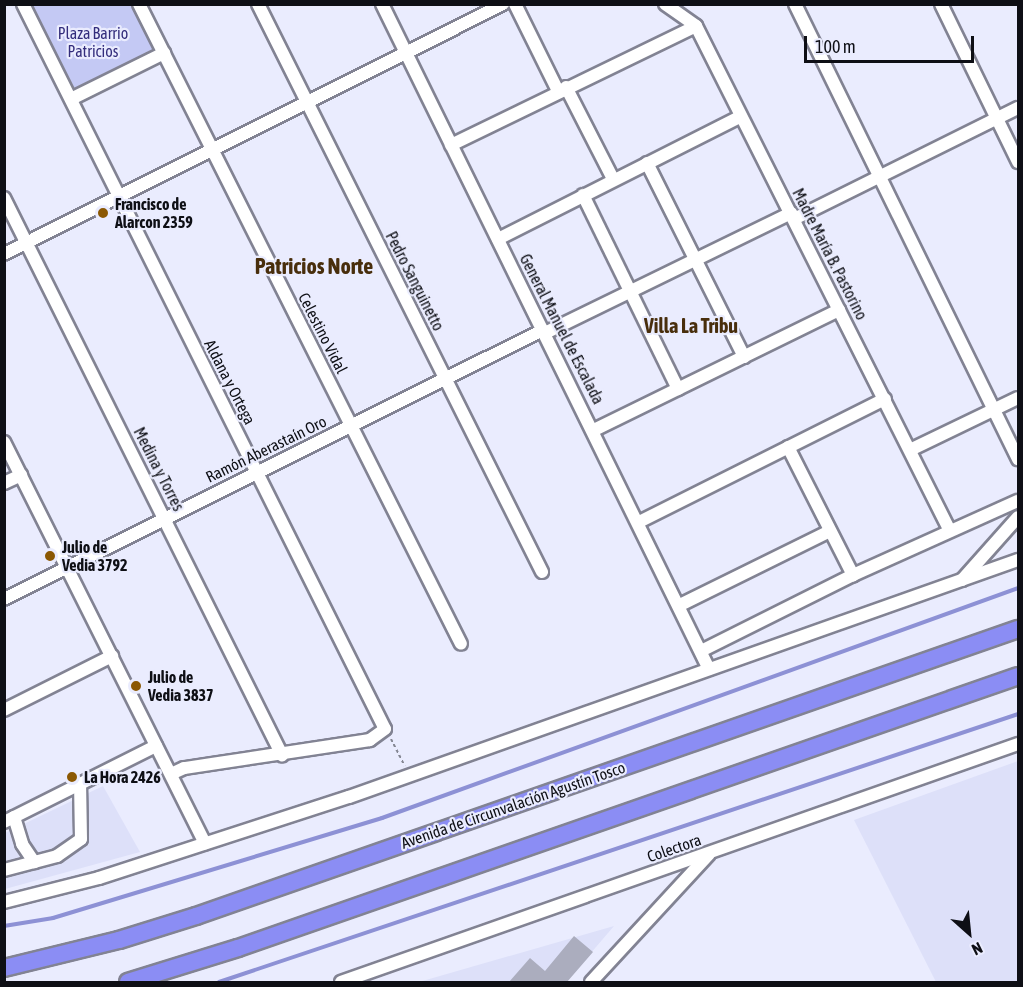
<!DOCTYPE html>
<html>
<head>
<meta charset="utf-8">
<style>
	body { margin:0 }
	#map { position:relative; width:1023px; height:987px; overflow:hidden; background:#eaecfe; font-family:"Asap Condensed",sans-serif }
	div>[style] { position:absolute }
	.built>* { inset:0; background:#dde0f9 }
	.green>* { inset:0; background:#c4c9f4 }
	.stream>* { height:4px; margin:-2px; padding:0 2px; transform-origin:2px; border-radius:2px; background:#8d91d5 }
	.building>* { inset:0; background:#abadbe }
	.path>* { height:2px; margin-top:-1px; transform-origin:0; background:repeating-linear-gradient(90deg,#858793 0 3px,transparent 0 6px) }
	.roads { filter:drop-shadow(2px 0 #828393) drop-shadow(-2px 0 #828393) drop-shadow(0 2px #828393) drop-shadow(0 -2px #828393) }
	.minor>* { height:12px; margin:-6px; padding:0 6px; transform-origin:6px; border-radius:6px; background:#fff }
	.highway>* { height:16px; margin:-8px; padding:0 8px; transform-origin:8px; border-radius:8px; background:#8b8df4 }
	.dots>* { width:16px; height:16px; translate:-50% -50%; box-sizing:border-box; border:3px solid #eaecfe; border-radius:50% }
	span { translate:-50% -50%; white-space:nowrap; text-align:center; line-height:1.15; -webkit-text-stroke:4.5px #eaecfe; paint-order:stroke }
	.park-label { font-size:16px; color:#332d7c }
	.poi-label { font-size:16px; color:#0e0f15; font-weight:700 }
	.left { translate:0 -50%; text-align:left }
	.street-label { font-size:16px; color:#0e0f15 }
	.quarter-label { font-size:20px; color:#482e0c; font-weight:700 }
	.district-label { font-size:22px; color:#482e0c; font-weight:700 }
	.frame { position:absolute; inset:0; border:6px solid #0e0f15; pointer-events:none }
	.north { position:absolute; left:939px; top:903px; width:60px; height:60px; -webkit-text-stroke:4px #eaecfe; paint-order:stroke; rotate:153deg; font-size:16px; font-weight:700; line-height:24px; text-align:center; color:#0e0f15 }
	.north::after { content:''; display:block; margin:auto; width:21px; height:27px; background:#0e0f15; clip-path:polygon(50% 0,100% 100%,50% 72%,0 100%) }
	.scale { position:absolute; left:804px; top:36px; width:170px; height:27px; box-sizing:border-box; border:3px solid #0e0f15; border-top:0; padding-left:8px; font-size:18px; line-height:21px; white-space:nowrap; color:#0e0f15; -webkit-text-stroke:4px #eaecfe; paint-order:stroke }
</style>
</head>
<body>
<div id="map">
	<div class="built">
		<i style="clip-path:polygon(1018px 761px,1018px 982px,936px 982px,854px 820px)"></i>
		<i style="clip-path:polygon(103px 786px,140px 852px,5px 889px,5px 833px)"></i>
		<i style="clip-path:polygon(614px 926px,566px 982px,419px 982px)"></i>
	</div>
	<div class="green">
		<i style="clip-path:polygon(31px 5px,133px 5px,157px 52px,77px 93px)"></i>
	</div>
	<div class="stream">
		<i style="left:4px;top:926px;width:50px;rotate:-9.3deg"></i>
		<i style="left:53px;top:918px;width:344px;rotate:-16.9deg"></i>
		<i style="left:382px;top:818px;width:676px;rotate:-19.88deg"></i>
		<i style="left:219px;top:982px;width:843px;rotate:-18.54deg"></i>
	</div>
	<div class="building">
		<i style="clip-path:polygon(574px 936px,593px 952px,567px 982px,509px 982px,530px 958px,545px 971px)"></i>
	</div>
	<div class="path">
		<i style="left:391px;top:739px;width:30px;rotate:63deg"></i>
	</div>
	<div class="roads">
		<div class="minor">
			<i style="left:23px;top:4px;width:810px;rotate:63.47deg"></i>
			<i style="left:385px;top:729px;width:19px;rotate:144deg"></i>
			<i style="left:370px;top:740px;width:188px;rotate:171.4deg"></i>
			<i style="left:184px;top:768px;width:14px;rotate:155deg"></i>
			<i style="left:139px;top:4px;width:716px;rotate:63.29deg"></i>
			<i style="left:258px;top:4px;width:635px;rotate:63.43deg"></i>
			<i style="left:382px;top:4px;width:741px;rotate:63.82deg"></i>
			<i style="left:515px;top:4px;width:97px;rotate:63.7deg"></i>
			<i style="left:665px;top:4px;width:38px;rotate:35deg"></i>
			<i style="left:696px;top:26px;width:565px;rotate:63.3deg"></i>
			<i style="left:795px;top:4px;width:507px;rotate:63.89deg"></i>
			<i style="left:941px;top:4px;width:176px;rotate:64deg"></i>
			<i style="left:566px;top:87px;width:103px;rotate:62.9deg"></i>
			<i style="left:71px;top:99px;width:104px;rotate:-26.3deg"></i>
			<i style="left:451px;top:145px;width:272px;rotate:-25.9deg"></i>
			<i style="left:647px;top:163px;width:217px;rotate:63.4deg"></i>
			<i style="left:583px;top:195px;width:216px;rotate:63.9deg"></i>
			<i style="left:4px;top:198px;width:623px;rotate:63.48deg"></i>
			<i style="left:794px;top:219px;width:250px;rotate:-26.4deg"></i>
			<i style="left:498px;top:239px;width:272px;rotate:-26.8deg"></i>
			<i style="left:4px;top:254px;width:558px;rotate:-26.61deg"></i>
			<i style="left:545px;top:333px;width:274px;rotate:-26deg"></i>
			<i style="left:594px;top:430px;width:273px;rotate:-26.1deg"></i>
			<i style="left:4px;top:442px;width:449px;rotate:63.4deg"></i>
			<i style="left:788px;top:447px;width:144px;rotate:63.1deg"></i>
			<i style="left:910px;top:450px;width:120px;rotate:-25.7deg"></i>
			<i style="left:4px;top:483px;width:19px;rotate:-25deg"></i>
			<i style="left:639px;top:522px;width:275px;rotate:-26.6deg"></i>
			<i style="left:962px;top:580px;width:84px;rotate:-48.4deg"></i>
			<i style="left:4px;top:599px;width:602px;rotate:-26.52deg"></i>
			<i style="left:680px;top:605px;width:167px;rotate:-26.3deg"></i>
			<i style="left:703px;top:650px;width:168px;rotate:-26.6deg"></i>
			<i style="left:853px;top:575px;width:181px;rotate:-24.2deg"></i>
			<i style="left:4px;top:710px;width:121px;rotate:-26.6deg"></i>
			<i style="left:14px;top:817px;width:28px;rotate:73deg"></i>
			<i style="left:22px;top:844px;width:22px;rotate:56deg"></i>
			<i style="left:4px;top:822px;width:170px;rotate:-26.6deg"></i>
			<i style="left:4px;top:870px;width:55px;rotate:-14.8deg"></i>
			<i style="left:57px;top:856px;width:29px;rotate:-35deg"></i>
			<i style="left:81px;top:839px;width:55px;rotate:-91deg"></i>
			<i style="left:4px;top:902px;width:98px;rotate:-14.2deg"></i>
			<i style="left:99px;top:878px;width:263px;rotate:-18deg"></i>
			<i style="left:349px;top:797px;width:710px;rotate:-19.51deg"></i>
			<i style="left:341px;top:982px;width:718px;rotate:-19.37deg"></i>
			<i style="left:591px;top:982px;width:174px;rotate:-47.3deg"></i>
		</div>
		<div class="highway">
			<i style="left:4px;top:968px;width:118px;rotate:-13.7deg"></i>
			<i style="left:119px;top:940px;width:81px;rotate:-17.3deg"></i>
			<i style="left:196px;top:916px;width:871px;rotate:-19.25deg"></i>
			<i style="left:128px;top:982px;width:115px;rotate:-17.2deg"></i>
			<i style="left:238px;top:948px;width:826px;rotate:-19.22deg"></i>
		</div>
	</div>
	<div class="dots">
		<i style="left:103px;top:213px;background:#8b5803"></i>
		<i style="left:50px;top:556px;background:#8b5803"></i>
		<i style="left:136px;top:686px;background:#8b5803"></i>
		<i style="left:72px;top:777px;background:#8b5803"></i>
	</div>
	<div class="park-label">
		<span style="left:93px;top:42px">Plaza Barrio<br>Patricios</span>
	</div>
	<div class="poi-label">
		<span class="left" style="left:115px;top:213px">Francisco de<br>Alarcon 2359</span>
		<span class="left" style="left:62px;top:556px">Julio de<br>Vedia 3792</span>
		<span class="left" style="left:148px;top:686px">Julio de<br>Vedia 3837</span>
		<span class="left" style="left:84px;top:777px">La Hora 2426</span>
	</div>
	<div class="street-label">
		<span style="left:830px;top:254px;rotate:63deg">Madre María B. Pastorino</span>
		<span style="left:415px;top:281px;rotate:63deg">Pedro Sanguinetto</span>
		<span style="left:562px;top:329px;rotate:63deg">General Manuel de Escalada</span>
		<span style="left:323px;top:333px;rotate:63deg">Celestino Vidal</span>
		<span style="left:230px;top:382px;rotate:63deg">Aldana y Ortega</span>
		<span style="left:266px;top:449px;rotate:-26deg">Ramón Aberastaín Oro</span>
		<span style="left:159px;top:469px;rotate:63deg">Medina y Torres</span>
		<span style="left:513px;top:805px;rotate:-19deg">Avenida de Circunvalación Agustín Tosco</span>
		<span style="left:674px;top:848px;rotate:-19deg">Colectora</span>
	</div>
	<div class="quarter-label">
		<span style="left:691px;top:325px">Villa La Tribu</span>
	</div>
	<div class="district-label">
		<span style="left:314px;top:267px">Patricios Norte</span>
	</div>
	<div class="frame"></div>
	<div class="north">N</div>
	<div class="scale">100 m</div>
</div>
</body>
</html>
